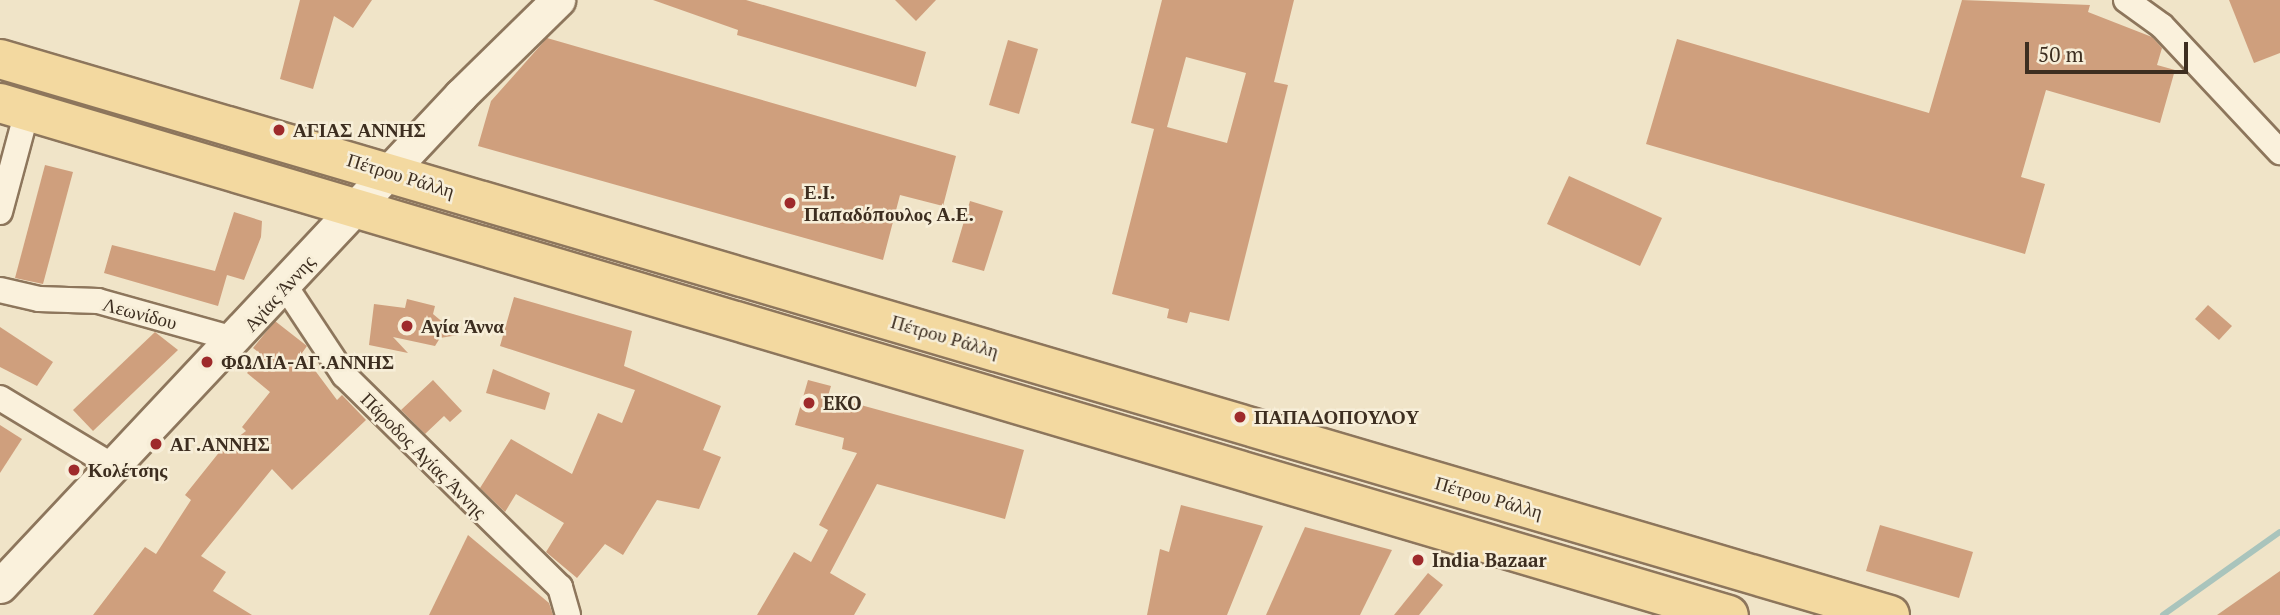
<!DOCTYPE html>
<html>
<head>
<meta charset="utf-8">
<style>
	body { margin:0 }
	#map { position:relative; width:2280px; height:615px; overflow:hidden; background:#f0e4c8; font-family:"PT Serif",serif }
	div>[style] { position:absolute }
	.stream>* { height:6px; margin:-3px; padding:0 3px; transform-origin:3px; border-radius:3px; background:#a9c4bc }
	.building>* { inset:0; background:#cf9f7d }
	.roads { filter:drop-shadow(2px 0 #8d765c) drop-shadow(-2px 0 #8d765c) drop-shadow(0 2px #8d765c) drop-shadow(0 -2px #8d765c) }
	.street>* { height:24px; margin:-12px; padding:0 12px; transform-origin:12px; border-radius:12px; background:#faf1dc }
	.secondary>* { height:33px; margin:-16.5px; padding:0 16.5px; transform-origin:16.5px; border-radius:16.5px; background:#faf1dc }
	.primary>* { height:38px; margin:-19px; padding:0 19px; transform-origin:19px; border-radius:19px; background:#f3d9a0 }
	.dots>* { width:19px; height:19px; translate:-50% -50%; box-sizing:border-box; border:4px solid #f7eed8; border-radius:50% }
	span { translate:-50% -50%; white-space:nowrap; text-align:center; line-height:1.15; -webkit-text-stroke:5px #f7eed8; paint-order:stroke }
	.poi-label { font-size:19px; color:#3d2e20; font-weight:700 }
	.left { translate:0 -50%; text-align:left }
	.street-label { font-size:19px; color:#3d2e20 }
	.scale { position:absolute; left:2025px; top:42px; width:163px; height:32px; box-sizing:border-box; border:4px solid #3d2e20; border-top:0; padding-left:9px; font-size:21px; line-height:24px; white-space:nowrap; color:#3d2e20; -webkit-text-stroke:5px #f7eed8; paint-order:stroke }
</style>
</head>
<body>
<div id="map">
	<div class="stream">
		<i style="left:2163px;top:615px;width:143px;rotate:-35.4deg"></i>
	</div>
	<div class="building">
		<i style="clip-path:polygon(300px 0,372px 0,353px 28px,334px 16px,313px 89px,280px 79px)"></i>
		<i style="clip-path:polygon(653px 0,746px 0,926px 52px,916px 87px,737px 35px,738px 30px)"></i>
		<i style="clip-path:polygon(895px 0,936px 0,916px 21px)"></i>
		<i style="clip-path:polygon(evenodd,1162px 0,1294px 0,1274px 82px,1288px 85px,1229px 321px,1190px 312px,1187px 323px,1167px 318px,1169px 309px,1112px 294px,1154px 129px,1131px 123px,1162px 0,1186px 57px,1246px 73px,1227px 143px,1167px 127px,1186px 57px)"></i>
		<i style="clip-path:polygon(1962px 0,2090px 5px,2088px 12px,2152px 37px,2162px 48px,2157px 65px,2175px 70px,2160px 123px,2046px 90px,2021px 177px,2045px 184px,2025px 254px,1646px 144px,1677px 39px,1929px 113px)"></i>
		<i style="clip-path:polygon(2229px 0,2280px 0,2280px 53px,2254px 63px)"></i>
		<i style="clip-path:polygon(547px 38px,956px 156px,943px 206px,900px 195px,883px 260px,478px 146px,491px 101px)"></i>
		<i style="clip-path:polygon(1008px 40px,1038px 49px,1019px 114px,989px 105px)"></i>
		<i style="clip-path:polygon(45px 165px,73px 172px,43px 284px,15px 278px)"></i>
		<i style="clip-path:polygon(1569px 176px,1662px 218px,1640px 266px,1547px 224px)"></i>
		<i style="clip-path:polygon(970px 201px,1003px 211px,984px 271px,952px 262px)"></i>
		<i style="clip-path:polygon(234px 212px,262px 221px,261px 237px,244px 280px,227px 275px,218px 306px,104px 273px,112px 245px,215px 271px)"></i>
		<i style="clip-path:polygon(514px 297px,632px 331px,624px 366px,721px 406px,703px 450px,721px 457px,699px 509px,657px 500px,623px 555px,605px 544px,577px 578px,546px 552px,564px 523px,516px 494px,505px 512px,480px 488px,511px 439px,572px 474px,598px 413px,622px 423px,635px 390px,500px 346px)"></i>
		<i style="clip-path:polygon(407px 299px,435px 306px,433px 314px,458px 335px,440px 338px,435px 346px,393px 337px,408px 353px,369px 345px,374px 304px,405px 308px)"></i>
		<i style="clip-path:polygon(2208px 305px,2232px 326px,2219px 340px,2195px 319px)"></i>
		<i style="clip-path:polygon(275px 321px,307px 346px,302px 353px,337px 400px,342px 395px,366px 420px,292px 490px,272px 469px,201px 556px,226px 572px,213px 591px,252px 615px,93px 615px,145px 547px,156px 554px,191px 500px,185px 495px,221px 450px,246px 431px,242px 427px,270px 392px,247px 373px,262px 355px,253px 348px)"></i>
		<i style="clip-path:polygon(0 327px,53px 362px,37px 386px,0 367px)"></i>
		<i style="clip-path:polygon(155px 332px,178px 350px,93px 431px,73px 410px)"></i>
		<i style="clip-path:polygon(493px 369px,550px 393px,545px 410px,486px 393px)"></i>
		<i style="clip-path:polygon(433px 380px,462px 411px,450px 422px,444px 416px,425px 434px,401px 410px)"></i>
		<i style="clip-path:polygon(808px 380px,831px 386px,828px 396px,1024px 450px,1005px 519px,877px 484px,830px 573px,866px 594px,854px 615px,757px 615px,794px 552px,811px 562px,828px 530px,819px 525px,857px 453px,842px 449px,844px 438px,795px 425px)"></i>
		<i style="clip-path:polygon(0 425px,22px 439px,0 473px)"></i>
		<i style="clip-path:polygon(1181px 505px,1263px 526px,1227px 615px,1147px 615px,1160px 549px,1169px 552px)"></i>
		<i style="clip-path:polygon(1880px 525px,1973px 552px,1959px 598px,1866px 571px)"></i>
		<i style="clip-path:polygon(1305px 527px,1392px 550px,1360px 615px,1266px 615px)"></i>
		<i style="clip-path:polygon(468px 535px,549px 603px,553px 615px,429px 615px)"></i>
		<i style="clip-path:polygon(2280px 571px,2280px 615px,2217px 615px)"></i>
		<i style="clip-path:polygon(1428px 573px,1443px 585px,1419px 615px,1394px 615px)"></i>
	</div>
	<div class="roads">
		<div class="street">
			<i style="left:2126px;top:0;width:44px;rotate:35.8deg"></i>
			<i style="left:2162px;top:26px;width:173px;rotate:46.9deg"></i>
			<i style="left:0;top:212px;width:105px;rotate:-75deg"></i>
			<i style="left:285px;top:286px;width:107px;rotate:56.5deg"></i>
			<i style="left:344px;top:375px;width:303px;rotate:44.5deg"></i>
			<i style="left:560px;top:587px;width:29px;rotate:74deg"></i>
			<i style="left:0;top:290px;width:40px;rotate:13deg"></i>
			<i style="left:39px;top:299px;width:59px;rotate:1.9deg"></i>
			<i style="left:98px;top:301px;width:145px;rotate:15.6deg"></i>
			<i style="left:0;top:398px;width:135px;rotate:31.1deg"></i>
		</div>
		<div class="secondary">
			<i style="left:0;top:586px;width:673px;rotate:-46.8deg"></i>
			<i style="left:461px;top:95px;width:136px;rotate:-44.4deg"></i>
		</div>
		<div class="primary">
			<i style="left:0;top:59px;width:1970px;rotate:16.39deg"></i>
			<i style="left:0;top:103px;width:1803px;rotate:16.5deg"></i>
		</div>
	</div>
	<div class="dots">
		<i style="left:279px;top:130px;background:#9e2a2b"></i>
		<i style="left:790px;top:203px;background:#9e2a2b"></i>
		<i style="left:407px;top:326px;background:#9e2a2b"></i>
		<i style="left:207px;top:362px;background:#9e2a2b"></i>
		<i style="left:809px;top:403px;background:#9e2a2b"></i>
		<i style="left:1240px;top:417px;background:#9e2a2b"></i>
		<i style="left:156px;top:444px;background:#9e2a2b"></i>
		<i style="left:74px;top:470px;background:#9e2a2b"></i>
		<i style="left:1418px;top:560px;background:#9e2a2b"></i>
	</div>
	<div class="poi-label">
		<span class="left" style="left:293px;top:130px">ΑΓΙΑΣ ΑΝΝΗΣ</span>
		<span class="left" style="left:804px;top:203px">Ε.Ι.<br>Παπαδόπουλος Α.Ε.</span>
		<span class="left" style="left:421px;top:326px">Αγία Άννα</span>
		<span class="left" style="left:221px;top:362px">ΦΩΛΙΑ-ΑΓ.ΑΝΝΗΣ</span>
		<span class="left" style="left:823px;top:403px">EKO</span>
		<span class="left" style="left:1254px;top:417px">ΠΑΠΑΔΟΠΟΥΛΟΥ</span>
		<span class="left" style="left:170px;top:444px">ΑΓ.ΑΝΝΗΣ</span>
		<span class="left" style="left:88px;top:470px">Κολέτσης</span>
		<span class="left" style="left:1432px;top:560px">India Bazaar</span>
	</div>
	<div class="street-label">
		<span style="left:401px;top:175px;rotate:17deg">Πέτρου Ράλλη</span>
		<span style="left:279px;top:293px;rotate:-48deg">Αγίας Άννης</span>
		<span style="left:140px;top:313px;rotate:15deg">Λεωνίδου</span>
		<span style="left:945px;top:336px;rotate:16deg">Πέτρου Ράλλη</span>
		<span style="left:424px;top:455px;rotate:45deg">Πάροδος Αγίας Άννης</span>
		<span style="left:1489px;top:497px;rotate:16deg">Πέτρου Ράλλη</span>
	</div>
	<div class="scale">50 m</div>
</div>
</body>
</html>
